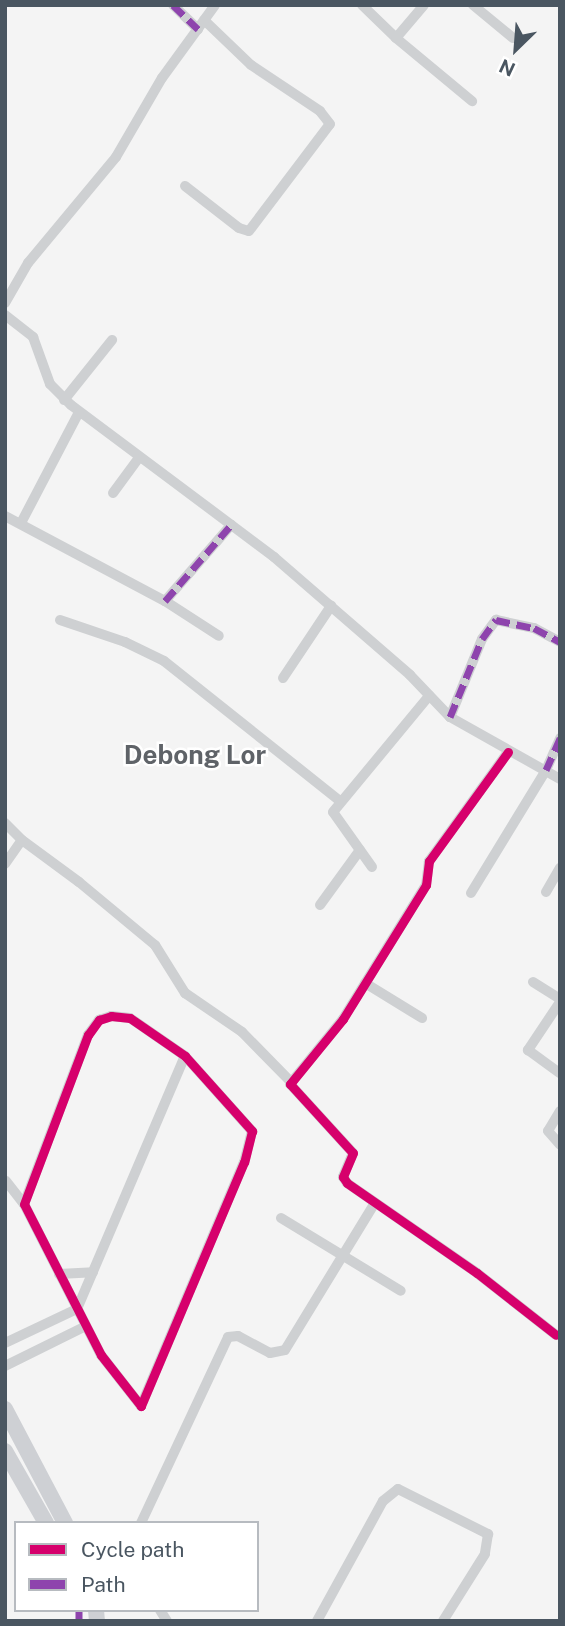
<!DOCTYPE html>
<html>
<head>
<meta charset="utf-8">
<style>
	body { margin:0 }
	#map { position:relative; width:565px; height:1626px; overflow:hidden; background:#f4f4f4; font-family:"Public Sans",sans-serif }
	div>[style] { position:absolute }
	.street>* { height:10px; margin:-5px; padding:0 5px; transform-origin:5px; border-radius:5px; background:#ced0d2 }
	.secondary>* { height:16px; margin:-8px; padding:0 8px; transform-origin:8px; border-radius:8px; background:#ced0d4 }
	.quiet>* { height:7px; margin-top:-3.5px; transform-origin:0; background:repeating-linear-gradient(90deg,#8e44ad 0 14px,transparent 0 21px) }
	.cycleway>* { height:9px; margin:-4.5px; padding:0 4.5px; transform-origin:4.5px; border-radius:4.5px; background:#d6006c }
	span { translate:-50% -50%; white-space:nowrap; text-align:center; line-height:1.15; -webkit-text-stroke:5px #fff; paint-order:stroke }
	.quarter-label { font-size:26px; color:#5f6368; font-weight:700 }
	.frame { position:absolute; inset:0; border:7px solid #4a5661; pointer-events:none }
	.legend { position:absolute; left:14px; top:1521px; width:245px; height:91px; box-sizing:border-box; background:#fff; border:2px solid #b7bbc0; margin:0; padding:9px 12px; list-style:none; font-size:21px; color:#4a5661 }
	.legend li { display:flex; align-items:center; gap:14px; height:35px }
	.legend b { width:35px; border:2px solid #b7bbc0 }
	.north { position:absolute; left:481px; top:14px; width:70px; height:70px; -webkit-text-stroke:5px #fff; paint-order:stroke; rotate:205deg; font-size:19px; font-weight:700; line-height:28px; text-align:center; color:#4a5661 }
	.north::after { content:''; display:block; margin:auto; width:24px; height:32px; background:#4a5661; clip-path:polygon(50% 0,100% 100%,50% 72%,0 100%) }
</style>
</head>
<body>
<div id="map">
	<div class="street">
		<i style="left:173px;top:5px;width:35px;rotate:44deg"></i>
		<i style="left:362px;top:5px;width:47px;rotate:44.1deg"></i>
		<i style="left:396px;top:38px;width:43px;rotate:-49.7deg"></i>
		<i style="left:473px;top:5px;width:52px;rotate:39.5deg"></i>
		<i style="left:396px;top:38px;width:99px;rotate:39.7deg"></i>
		<i style="left:185px;top:186px;width:68px;rotate:37.9deg"></i>
		<i style="left:239px;top:228px;width:10px;rotate:17deg"></i>
		<i style="left:249px;top:231px;width:134px;rotate:-52.9deg"></i>
		<i style="left:330px;top:124px;width:16px;rotate:-128deg"></i>
		<i style="left:320px;top:111px;width:83px;rotate:-146.3deg"></i>
		<i style="left:251px;top:65px;width:65px;rotate:-136.2deg"></i>
		<i style="left:5px;top:303px;width:46px;rotate:-60.1deg"></i>
		<i style="left:28px;top:263px;width:138px;rotate:-50.3deg"></i>
		<i style="left:116px;top:157px;width:91px;rotate:-59.8deg"></i>
		<i style="left:162px;top:78px;width:90px;rotate:-54deg"></i>
		<i style="left:5px;top:315px;width:36px;rotate:38deg"></i>
		<i style="left:33px;top:337px;width:50px;rotate:70.1deg"></i>
		<i style="left:50px;top:384px;width:30px;rotate:45deg"></i>
		<i style="left:71px;top:405px;width:254px;rotate:36.8deg"></i>
		<i style="left:274px;top:557px;width:180px;rotate:40.9deg"></i>
		<i style="left:410px;top:675px;width:58px;rotate:46.4deg"></i>
		<i style="left:450px;top:717px;width:126px;rotate:29.4deg"></i>
		<i style="left:64px;top:400px;width:77px;rotate:-51.3deg"></i>
		<i style="left:113px;top:493px;width:42px;rotate:-53.7deg"></i>
		<i style="left:5px;top:516px;width:181px;rotate:28deg"></i>
		<i style="left:165px;top:601px;width:64px;rotate:32.9deg"></i>
		<i style="left:21px;top:523px;width:125px;rotate:-62.4deg"></i>
		<i style="left:165px;top:601px;width:101px;rotate:-49deg"></i>
		<i style="left:60px;top:620px;width:69px;rotate:18.7deg"></i>
		<i style="left:125px;top:642px;width:43px;rotate:26deg"></i>
		<i style="left:164px;top:661px;width:225px;rotate:38.5deg"></i>
		<i style="left:283px;top:678px;width:87px;rotate:-56.3deg"></i>
		<i style="left:450px;top:717px;width:84px;rotate:-67.7deg"></i>
		<i style="left:482px;top:639px;width:24px;rotate:-54deg"></i>
		<i style="left:496px;top:620px;width:39px;rotate:12deg"></i>
		<i style="left:534px;top:628px;width:30px;rotate:28deg"></i>
		<i style="left:508px;top:752px;width:135px;rotate:125.9deg"></i>
		<i style="left:429px;top:861px;width:24px;rotate:97deg"></i>
		<i style="left:426px;top:885px;width:158px;rotate:121.8deg"></i>
		<i style="left:343px;top:1019px;width:84px;rotate:129.2deg"></i>
		<i style="left:290px;top:1084px;width:93px;rotate:47.6deg"></i>
		<i style="left:353px;top:1153px;width:26px;rotate:113deg"></i>
		<i style="left:343px;top:1177px;width:7px;rotate:56deg"></i>
		<i style="left:347px;top:1183px;width:158px;rotate:34.7deg"></i>
		<i style="left:477px;top:1273px;width:100px;rotate:38.1deg"></i>
		<i style="left:5px;top:823px;width:24px;rotate:45deg"></i>
		<i style="left:5px;top:864px;width:29px;rotate:-55deg"></i>
		<i style="left:22px;top:840px;width:71px;rotate:36.4deg"></i>
		<i style="left:79px;top:882px;width:99px;rotate:39.7deg"></i>
		<i style="left:155px;top:945px;width:57px;rotate:58deg"></i>
		<i style="left:185px;top:993px;width:69px;rotate:34.4deg"></i>
		<i style="left:242px;top:1032px;width:69px;rotate:45.6deg"></i>
		<i style="left:372px;top:867px;width:67px;rotate:-125.3deg"></i>
		<i style="left:333px;top:812px;width:151px;rotate:-50.4deg"></i>
		<i style="left:546px;top:892px;width:28px;rotate:-60deg"></i>
		<i style="left:471px;top:893px;width:144px;rotate:-58.6deg"></i>
		<i style="left:546px;top:770px;width:35px;rotate:-66deg"></i>
		<i style="left:320px;top:905px;width:68px;rotate:-54deg"></i>
		<i style="left:533px;top:982px;width:32px;rotate:32deg"></i>
		<i style="left:365px;top:983px;width:67px;rotate:31.6deg"></i>
		<i style="left:560px;top:1002px;width:58px;rotate:123.7deg"></i>
		<i style="left:528px;top:1050px;width:39px;rotate:36deg"></i>
		<i style="left:111px;top:1016px;width:19px;rotate:6deg"></i>
		<i style="left:130px;top:1018px;width:67px;rotate:34.6deg"></i>
		<i style="left:185px;top:1056px;width:101px;rotate:48.2deg"></i>
		<i style="left:252px;top:1131px;width:32px;rotate:104deg"></i>
		<i style="left:244px;top:1162px;width:265px;rotate:112.9deg"></i>
		<i style="left:141px;top:1406px;width:65px;rotate:-128.1deg"></i>
		<i style="left:101px;top:1355px;width:169px;rotate:-117deg"></i>
		<i style="left:24px;top:1204px;width:181px;rotate:-69.3deg"></i>
		<i style="left:88px;top:1035px;width:19px;rotate:-54deg"></i>
		<i style="left:99px;top:1020px;width:13px;rotate:-18deg"></i>
		<i style="left:560px;top:1111px;width:23px;rotate:121deg"></i>
		<i style="left:548px;top:1131px;width:18px;rotate:49deg"></i>
		<i style="left:6px;top:1181px;width:29px;rotate:52deg"></i>
		<i style="left:281px;top:1218px;width:140px;rotate:31.3deg"></i>
		<i style="left:59px;top:1274px;width:34px;rotate:-3deg"></i>
		<i style="left:5px;top:1343px;width:80px;rotate:-25.3deg"></i>
		<i style="left:77px;top:1309px;width:275px;rotate:-66.9deg"></i>
		<i style="left:5px;top:1366px;width:90px;rotate:-26.3deg"></i>
		<i style="left:141px;top:1523px;width:205px;rotate:-64.9deg"></i>
		<i style="left:228px;top:1337px;width:10px;rotate:-6deg"></i>
		<i style="left:238px;top:1336px;width:36px;rotate:28deg"></i>
		<i style="left:270px;top:1353px;width:15px;rotate:-11deg"></i>
		<i style="left:285px;top:1350px;width:171px;rotate:-58.6deg"></i>
		<i style="left:160px;top:1610px;width:13px;rotate:58deg"></i>
		<i style="left:317px;top:1621px;width:137px;rotate:-61.2deg"></i>
		<i style="left:383px;top:1501px;width:19px;rotate:-39deg"></i>
		<i style="left:398px;top:1489px;width:101px;rotate:26.6deg"></i>
		<i style="left:488px;top:1534px;width:20px;rotate:99deg"></i>
		<i style="left:485px;top:1554px;width:79px;rotate:122.1deg"></i>
	</div>
	<div class="secondary">
		<i style="left:5px;top:1409px;width:129px;rotate:62.2deg"></i>
		<i style="left:5px;top:1451px;width:83px;rotate:60.3deg"></i>
		<i style="left:96px;top:1610px;width:11px;rotate:85deg"></i>
	</div>
	<div class="quiet">
		<i style="left:173px;top:5px;width:35px;rotate:44deg"></i>
		<i style="left:165px;top:601px;width:101px;rotate:-49deg"></i>
		<i style="left:450px;top:717px;width:84px;rotate:-67.7deg"></i>
		<i style="left:482px;top:639px;width:24px;rotate:-54deg"></i>
		<i style="left:496px;top:620px;width:39px;rotate:12deg"></i>
		<i style="left:534px;top:628px;width:30px;rotate:28deg"></i>
		<i style="left:546px;top:770px;width:35px;rotate:-66deg"></i>
		<i style="left:79px;top:1621px;width:11px;rotate:-90deg"></i>
	</div>
	<div class="cycleway">
		<i style="left:508px;top:752px;width:135px;rotate:125.9deg"></i>
		<i style="left:429px;top:861px;width:24px;rotate:97deg"></i>
		<i style="left:426px;top:885px;width:158px;rotate:121.8deg"></i>
		<i style="left:343px;top:1019px;width:84px;rotate:129.2deg"></i>
		<i style="left:290px;top:1084px;width:93px;rotate:47.6deg"></i>
		<i style="left:353px;top:1153px;width:26px;rotate:113deg"></i>
		<i style="left:343px;top:1177px;width:7px;rotate:56deg"></i>
		<i style="left:347px;top:1183px;width:158px;rotate:34.7deg"></i>
		<i style="left:477px;top:1273px;width:100px;rotate:38.1deg"></i>
		<i style="left:111px;top:1016px;width:19px;rotate:6deg"></i>
		<i style="left:130px;top:1018px;width:67px;rotate:34.6deg"></i>
		<i style="left:185px;top:1056px;width:101px;rotate:48.2deg"></i>
		<i style="left:252px;top:1131px;width:32px;rotate:104deg"></i>
		<i style="left:244px;top:1162px;width:265px;rotate:112.9deg"></i>
		<i style="left:141px;top:1406px;width:65px;rotate:-128.1deg"></i>
		<i style="left:101px;top:1355px;width:169px;rotate:-117deg"></i>
		<i style="left:24px;top:1204px;width:181px;rotate:-69.3deg"></i>
		<i style="left:88px;top:1035px;width:19px;rotate:-54deg"></i>
		<i style="left:99px;top:1020px;width:13px;rotate:-18deg"></i>
	</div>
	<div class="quarter-label">
		<span style="left:195px;top:755px">Debong Lor</span>
	</div>
	<div class="frame"></div>
	<ul class="legend">
	<li><b style="height:9px;background:#d6006c"></b>Cycle path</li>
	<li><b style="height:9px;background:#8e44ad"></b>Path</li>
	</ul>
	<div class="north">N</div>
</div>
</body>
</html>
